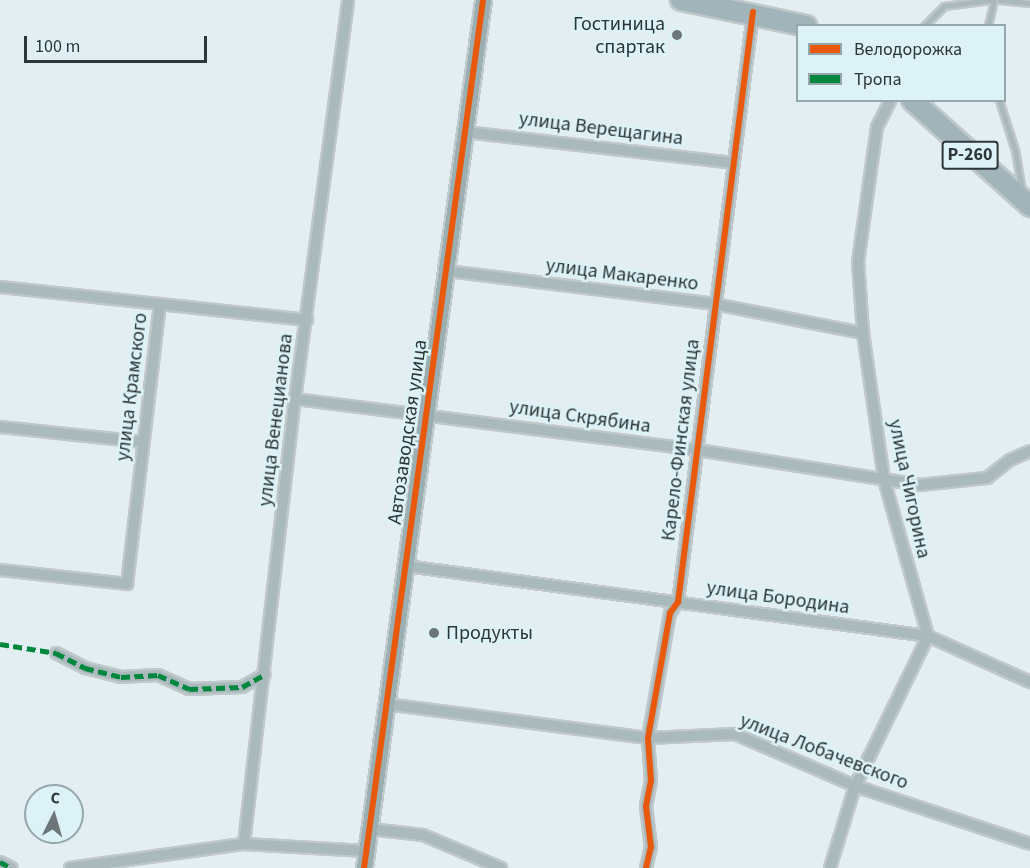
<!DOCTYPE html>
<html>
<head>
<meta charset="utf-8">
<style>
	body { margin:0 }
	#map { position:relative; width:1030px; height:868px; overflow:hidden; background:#e2eef1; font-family:"Source Sans 3",sans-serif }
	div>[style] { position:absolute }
	.roads { filter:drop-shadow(2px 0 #bfc8ca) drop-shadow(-2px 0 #bfc8ca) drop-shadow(0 2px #bfc8ca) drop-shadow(0 -2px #bfc8ca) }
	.lane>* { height:5px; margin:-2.5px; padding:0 2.5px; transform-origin:2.5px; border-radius:2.5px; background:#aab9bc }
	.street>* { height:10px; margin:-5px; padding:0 5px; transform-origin:5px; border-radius:5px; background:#aab9bc }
	.secondary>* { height:15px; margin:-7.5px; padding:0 7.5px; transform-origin:7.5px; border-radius:7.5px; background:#9baeb2 }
	.highway>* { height:20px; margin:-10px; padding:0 10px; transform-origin:10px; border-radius:10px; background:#a1b4b9 }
	.quiet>* { height:4.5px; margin-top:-2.25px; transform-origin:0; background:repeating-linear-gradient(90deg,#00873e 0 9px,transparent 0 13.5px) }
	.cycleway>* { height:6px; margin:-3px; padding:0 3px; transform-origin:3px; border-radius:3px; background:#e8590c }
	.dots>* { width:16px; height:16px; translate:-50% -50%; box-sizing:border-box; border:3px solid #dcf2f7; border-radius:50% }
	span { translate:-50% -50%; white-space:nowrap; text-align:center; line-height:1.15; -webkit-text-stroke:5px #dcf2f7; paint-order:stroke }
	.shield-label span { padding:2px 4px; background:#dcf2f7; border:2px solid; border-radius:4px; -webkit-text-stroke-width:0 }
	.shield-label { font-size:18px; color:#2d3638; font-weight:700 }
	.poi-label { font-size:20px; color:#2d3638 }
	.right { translate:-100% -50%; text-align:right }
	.left { translate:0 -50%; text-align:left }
	.street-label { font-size:20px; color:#2d3638 }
	.legend { position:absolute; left:796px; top:24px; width:210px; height:78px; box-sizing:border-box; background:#dcf2f7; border:2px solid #96a7ab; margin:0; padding:8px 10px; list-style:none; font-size:18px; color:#2d3638 }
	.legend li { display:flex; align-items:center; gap:12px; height:30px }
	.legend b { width:30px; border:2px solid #96a7ab }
	.north { position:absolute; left:24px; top:784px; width:60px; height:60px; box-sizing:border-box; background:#dcf2f7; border:2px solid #96a7ab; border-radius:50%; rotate:5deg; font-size:16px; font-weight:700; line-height:24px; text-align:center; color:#2d3638 }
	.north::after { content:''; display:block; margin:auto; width:21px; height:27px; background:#6c7679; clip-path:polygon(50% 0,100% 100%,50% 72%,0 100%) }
	.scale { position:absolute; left:24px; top:36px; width:183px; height:27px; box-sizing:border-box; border:3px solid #2d3638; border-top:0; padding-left:8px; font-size:18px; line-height:21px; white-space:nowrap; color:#2d3638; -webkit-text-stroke:4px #dcf2f7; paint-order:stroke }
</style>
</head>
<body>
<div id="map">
	<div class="roads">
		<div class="lane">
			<i style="left:1000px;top:0;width:30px;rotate:6deg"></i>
			<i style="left:924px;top:26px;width:28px;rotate:-45deg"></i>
			<i style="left:944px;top:6px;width:46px;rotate:-7.4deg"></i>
			<i style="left:988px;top:26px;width:27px;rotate:-77deg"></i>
			<i style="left:999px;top:100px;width:52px;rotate:72.3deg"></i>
			<i style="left:1015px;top:150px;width:42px;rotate:80.3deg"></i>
		</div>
		<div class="street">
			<i style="left:466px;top:132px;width:268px;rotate:6.6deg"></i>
			<i style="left:447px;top:271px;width:270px;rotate:7deg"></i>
			<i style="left:715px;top:304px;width:151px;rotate:11.1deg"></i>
			<i style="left:0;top:287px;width:161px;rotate:6.1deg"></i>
			<i style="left:295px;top:399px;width:405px;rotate:7.2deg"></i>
			<i style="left:697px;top:450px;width:226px;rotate:8.9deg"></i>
			<i style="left:920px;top:485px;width:67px;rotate:-6deg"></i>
			<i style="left:987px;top:478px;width:29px;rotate:-38deg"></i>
			<i style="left:1010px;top:460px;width:22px;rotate:-24deg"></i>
			<i style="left:0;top:427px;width:144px;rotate:6deg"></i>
			<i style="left:406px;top:566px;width:527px;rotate:7.64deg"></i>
			<i style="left:928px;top:636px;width:112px;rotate:24.3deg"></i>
			<i style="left:0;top:570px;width:128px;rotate:6.3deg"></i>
			<i style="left:127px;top:584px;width:282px;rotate:-83.3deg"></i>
			<i style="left:160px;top:304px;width:148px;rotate:6.2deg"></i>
			<i style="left:56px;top:653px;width:33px;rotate:27deg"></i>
			<i style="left:85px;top:668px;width:37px;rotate:14deg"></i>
			<i style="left:121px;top:677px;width:37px;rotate:-3deg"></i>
			<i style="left:158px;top:675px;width:34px;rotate:24deg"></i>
			<i style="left:189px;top:689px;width:53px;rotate:-2.2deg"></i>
			<i style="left:242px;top:687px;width:26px;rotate:-29deg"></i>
			<i style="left:386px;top:704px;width:264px;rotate:7.4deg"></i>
			<i style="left:648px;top:738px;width:87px;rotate:-2.6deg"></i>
			<i style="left:735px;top:734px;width:131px;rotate:23.4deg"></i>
			<i style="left:855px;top:786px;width:184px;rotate:18.3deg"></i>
			<i style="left:370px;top:829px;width:53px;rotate:6.5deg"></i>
			<i style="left:423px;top:835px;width:85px;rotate:22.9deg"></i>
			<i style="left:244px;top:844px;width:448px;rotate:-83.5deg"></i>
			<i style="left:295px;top:399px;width:403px;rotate:-82.4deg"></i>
			<i style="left:0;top:862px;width:13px;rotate:27deg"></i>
			<i style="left:70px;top:868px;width:176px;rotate:-7.9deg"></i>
			<i style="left:244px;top:844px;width:122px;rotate:3.3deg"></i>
			<i style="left:646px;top:868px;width:22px;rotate:-77deg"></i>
			<i style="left:651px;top:847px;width:41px;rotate:-97deg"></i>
			<i style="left:646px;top:806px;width:25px;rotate:-79deg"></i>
			<i style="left:651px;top:781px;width:43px;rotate:-94deg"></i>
			<i style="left:648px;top:738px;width:127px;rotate:-80deg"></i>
			<i style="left:670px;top:613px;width:14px;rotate:-54deg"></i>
			<i style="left:678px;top:602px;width:594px;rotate:-82.74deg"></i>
			<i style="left:830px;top:868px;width:86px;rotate:-73deg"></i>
			<i style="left:855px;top:786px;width:167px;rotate:-64deg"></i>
			<i style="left:928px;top:636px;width:163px;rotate:-105.7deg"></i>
			<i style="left:884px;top:479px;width:148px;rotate:-98.2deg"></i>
			<i style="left:863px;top:333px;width:71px;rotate:-94deg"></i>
			<i style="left:858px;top:262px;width:136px;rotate:-82deg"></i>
			<i style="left:877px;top:127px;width:30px;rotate:-63deg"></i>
		</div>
		<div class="secondary">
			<i style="left:364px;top:868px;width:876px;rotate:-82.19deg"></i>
		</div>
		<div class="highway">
			<i style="left:681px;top:0;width:128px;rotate:11.7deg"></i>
			<i style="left:912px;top:100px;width:159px;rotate:41.9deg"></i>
		</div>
	</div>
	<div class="quiet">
		<i style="left:0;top:644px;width:57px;rotate:9.1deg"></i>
		<i style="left:56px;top:653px;width:33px;rotate:27deg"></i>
		<i style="left:85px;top:668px;width:37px;rotate:14deg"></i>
		<i style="left:121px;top:677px;width:37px;rotate:-3deg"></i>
		<i style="left:158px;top:675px;width:34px;rotate:24deg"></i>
		<i style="left:189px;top:689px;width:53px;rotate:-2.2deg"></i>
		<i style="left:242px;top:687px;width:26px;rotate:-29deg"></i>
		<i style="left:0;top:862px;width:13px;rotate:27deg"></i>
	</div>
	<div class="cycleway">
		<i style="left:364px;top:868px;width:876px;rotate:-82.19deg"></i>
		<i style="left:646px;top:868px;width:22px;rotate:-77deg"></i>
		<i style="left:651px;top:847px;width:41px;rotate:-97deg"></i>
		<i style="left:646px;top:806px;width:25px;rotate:-79deg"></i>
		<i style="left:651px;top:781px;width:43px;rotate:-94deg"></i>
		<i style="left:648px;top:738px;width:127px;rotate:-80deg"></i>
		<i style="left:670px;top:613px;width:14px;rotate:-54deg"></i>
		<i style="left:678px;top:602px;width:595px;rotate:-82.76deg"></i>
	</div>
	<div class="dots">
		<i style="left:677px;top:35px;background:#6c7679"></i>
		<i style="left:434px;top:633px;background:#6c7679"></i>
	</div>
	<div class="shield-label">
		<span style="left:970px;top:155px">Р-260</span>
	</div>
	<div class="poi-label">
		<span class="right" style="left:665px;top:36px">Гостиница<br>спартак</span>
		<span class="left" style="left:446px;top:633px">Продукты</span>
	</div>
	<div class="street-label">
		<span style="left:601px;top:129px;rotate:7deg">улица Верещагина</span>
		<span style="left:622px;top:275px;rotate:7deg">улица Макаренко</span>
		<span style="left:132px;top:387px;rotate:-83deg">улица Крамского</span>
		<span style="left:580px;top:417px;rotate:8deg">улица Скрябина</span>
		<span style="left:276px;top:420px;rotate:-83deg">улица Венецианова</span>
		<span style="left:408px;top:432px;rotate:-82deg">Автозаводская улица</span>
		<span style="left:681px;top:440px;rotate:-83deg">Карело-Финская улица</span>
		<span style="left:909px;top:489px;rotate:78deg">улица Чигорина</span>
		<span style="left:778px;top:598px;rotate:8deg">улица Бородина</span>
		<span style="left:824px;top:752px;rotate:21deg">улица Лобачевского</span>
	</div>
	<ul class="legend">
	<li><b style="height:8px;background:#e8590c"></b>Велодорожка</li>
	<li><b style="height:8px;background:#00873e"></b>Тропа</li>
	</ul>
	<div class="north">С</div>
	<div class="scale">100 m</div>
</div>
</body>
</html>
